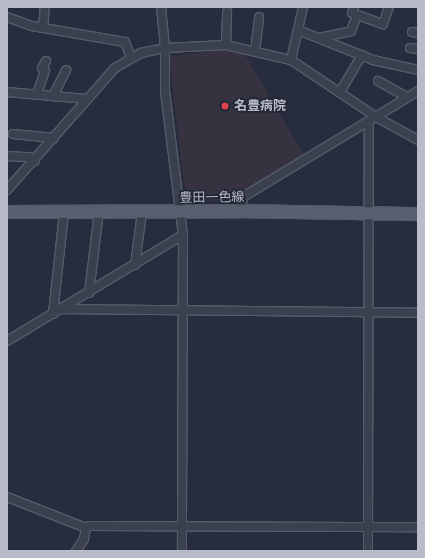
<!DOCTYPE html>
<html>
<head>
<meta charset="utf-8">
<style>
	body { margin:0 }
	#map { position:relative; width:425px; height:558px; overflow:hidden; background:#272d3f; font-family:"Source Sans 3","Noto Sans JP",sans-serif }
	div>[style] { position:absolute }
	.medical>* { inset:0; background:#363240 }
	.roads { filter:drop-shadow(1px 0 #565b6a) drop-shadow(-1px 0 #565b6a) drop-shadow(0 1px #565b6a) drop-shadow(0 -1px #565b6a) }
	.street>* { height:8px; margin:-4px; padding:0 4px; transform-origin:4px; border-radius:4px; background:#3b404f }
	.primary>* { height:12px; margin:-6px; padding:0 6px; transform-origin:6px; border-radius:6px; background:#595f6f }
	.dots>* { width:11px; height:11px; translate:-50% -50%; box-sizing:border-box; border:2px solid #202534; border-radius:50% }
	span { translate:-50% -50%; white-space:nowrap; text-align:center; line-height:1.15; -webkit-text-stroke:3px #202534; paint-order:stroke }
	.poi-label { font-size:13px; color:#b7bbca; font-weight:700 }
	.left { translate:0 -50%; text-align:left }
	.street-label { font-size:13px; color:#b7bbca }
	.frame { position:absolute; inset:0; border:8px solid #b7bbca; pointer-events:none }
</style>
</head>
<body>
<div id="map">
	<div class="medical">
		<i style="clip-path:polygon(228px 49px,244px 53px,304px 155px,233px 201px,186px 200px,169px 57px)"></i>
	</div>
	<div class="roads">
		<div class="street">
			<i style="left:161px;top:7px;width:41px;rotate:84.4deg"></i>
			<i style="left:165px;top:48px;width:43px;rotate:90deg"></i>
			<i style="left:165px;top:91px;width:145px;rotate:82.9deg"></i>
			<i style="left:183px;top:235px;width:316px;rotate:90.2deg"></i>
			<i style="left:354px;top:7px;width:6px;rotate:108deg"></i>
			<i style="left:352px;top:13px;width:33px;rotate:20deg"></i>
			<i style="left:383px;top:24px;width:18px;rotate:-71deg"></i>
			<i style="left:7px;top:17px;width:27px;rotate:20deg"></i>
			<i style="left:32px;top:26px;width:94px;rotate:9.8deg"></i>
			<i style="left:125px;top:42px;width:17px;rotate:69deg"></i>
			<i style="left:43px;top:28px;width:21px;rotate:-85deg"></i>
			<i style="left:298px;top:30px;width:81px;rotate:21.8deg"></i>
			<i style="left:373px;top:60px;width:46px;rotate:12.5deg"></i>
			<i style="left:412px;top:32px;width:6px;rotate:9deg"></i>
			<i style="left:319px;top:38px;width:33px;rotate:-12deg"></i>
			<i style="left:351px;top:31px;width:17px;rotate:-69deg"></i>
			<i style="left:226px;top:45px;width:33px;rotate:-88deg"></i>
			<i style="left:410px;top:48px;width:8px;rotate:7deg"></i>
			<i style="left:255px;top:51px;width:34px;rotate:-83deg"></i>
			<i style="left:291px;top:60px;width:54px;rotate:-77.2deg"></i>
			<i style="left:378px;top:81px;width:33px;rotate:29deg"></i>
			<i style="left:7px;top:92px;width:80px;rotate:5deg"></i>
			<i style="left:340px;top:92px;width:43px;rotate:-59.3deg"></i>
			<i style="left:37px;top:94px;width:24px;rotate:-71deg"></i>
			<i style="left:45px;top:71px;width:4px;rotate:-135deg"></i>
			<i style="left:42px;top:68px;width:8px;rotate:-60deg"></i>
			<i style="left:53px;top:96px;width:29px;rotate:-63deg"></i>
			<i style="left:13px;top:134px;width:41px;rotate:5.6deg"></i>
			<i style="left:7px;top:156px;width:22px;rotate:3deg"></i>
			<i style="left:29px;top:157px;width:7px;rotate:34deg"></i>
			<i style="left:7px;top:190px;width:163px;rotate:-48.5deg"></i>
			<i style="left:115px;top:68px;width:30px;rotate:-30deg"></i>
			<i style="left:141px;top:53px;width:25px;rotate:-12deg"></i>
			<i style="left:165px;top:48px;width:61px;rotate:-2.8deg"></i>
			<i style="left:226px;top:45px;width:67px;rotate:13deg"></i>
			<i style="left:291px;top:60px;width:102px;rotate:33.8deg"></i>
			<i style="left:376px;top:117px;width:48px;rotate:28.7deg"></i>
			<i style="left:241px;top:211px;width:14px;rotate:-82deg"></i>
			<i style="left:243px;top:197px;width:205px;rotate:-31.2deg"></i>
			<i style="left:135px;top:265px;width:53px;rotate:-82.5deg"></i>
			<i style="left:89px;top:293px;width:82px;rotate:-83deg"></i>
			<i style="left:62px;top:309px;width:356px;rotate:0.6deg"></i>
			<i style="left:53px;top:314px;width:103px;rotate:-83.8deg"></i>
			<i style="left:7px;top:341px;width:205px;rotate:-31.1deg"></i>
			<i style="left:7px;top:497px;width:85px;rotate:21.4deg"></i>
			<i style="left:86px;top:528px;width:4px;rotate:-27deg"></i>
			<i style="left:90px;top:526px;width:328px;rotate:0.2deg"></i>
			<i style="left:76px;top:551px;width:14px;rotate:-56deg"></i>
			<i style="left:84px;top:539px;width:11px;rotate:-80deg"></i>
			<i style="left:368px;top:551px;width:429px;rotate:-89.9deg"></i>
		</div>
		<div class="primary">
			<i style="left:7px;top:212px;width:234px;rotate:-0.2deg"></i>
			<i style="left:241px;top:211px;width:177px;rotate:1deg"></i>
		</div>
	</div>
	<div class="dots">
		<i style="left:225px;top:106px;background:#e0444e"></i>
	</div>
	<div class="poi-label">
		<span class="left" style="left:234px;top:106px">名豊病院</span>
	</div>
	<div class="street-label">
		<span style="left:212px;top:198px;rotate:-1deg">豊田一色線</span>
	</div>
	<div class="frame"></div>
</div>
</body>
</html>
